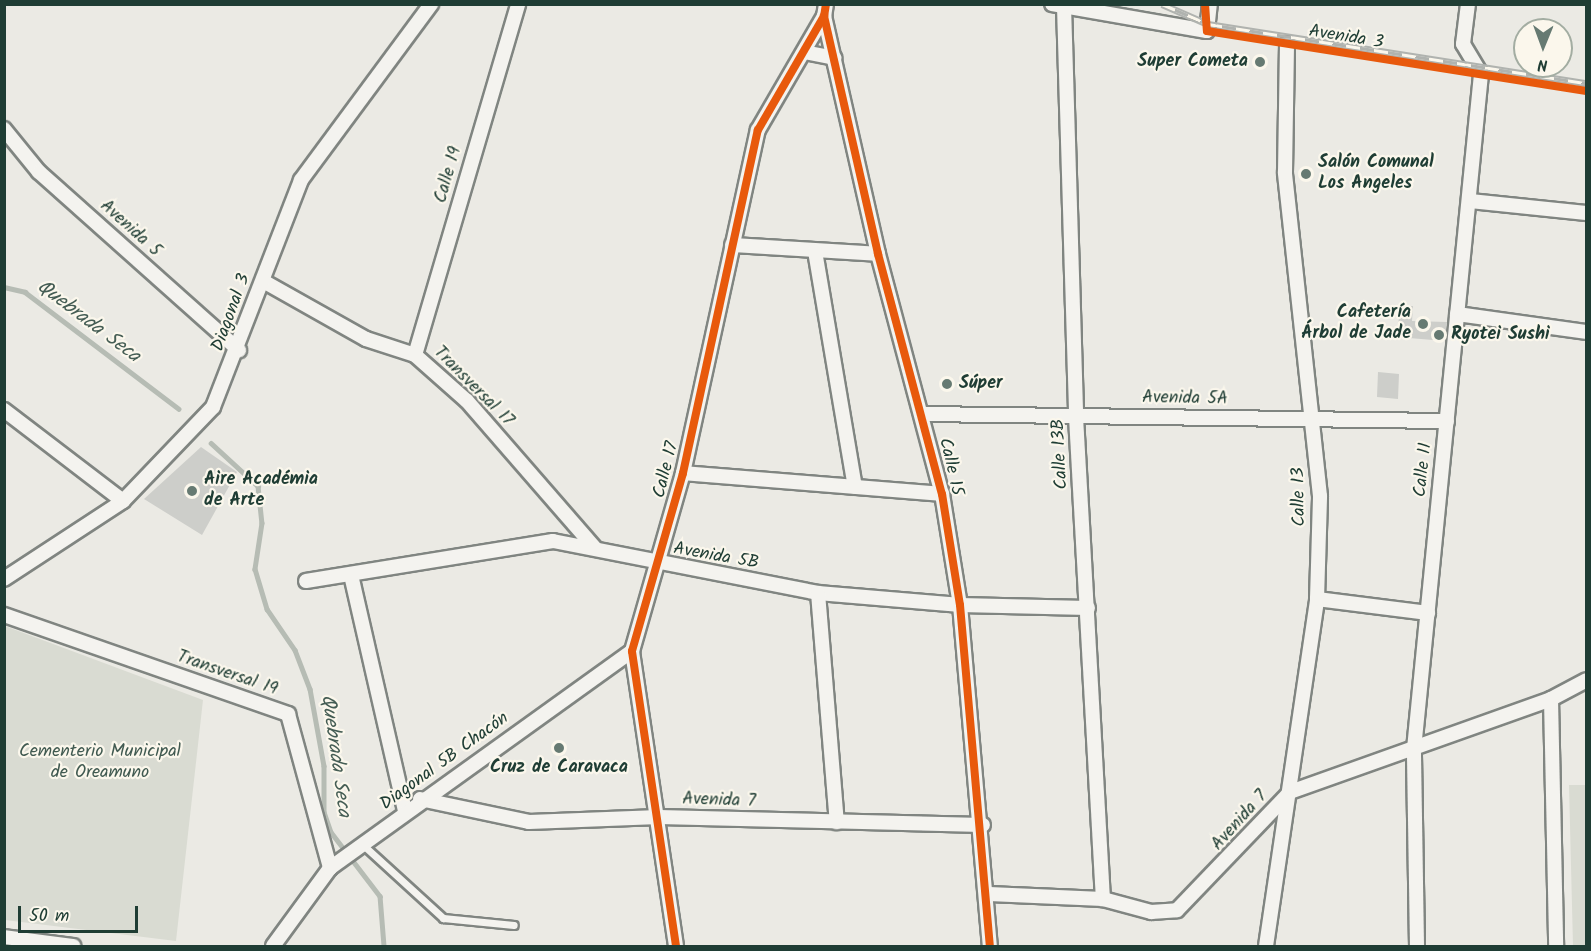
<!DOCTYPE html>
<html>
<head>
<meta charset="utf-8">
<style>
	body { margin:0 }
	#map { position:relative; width:1591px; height:951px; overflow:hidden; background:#ebeae4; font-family:Kalam,sans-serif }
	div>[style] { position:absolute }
	.green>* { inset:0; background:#d9dbd2 }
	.stream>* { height:4.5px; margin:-2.25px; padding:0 2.25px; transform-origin:2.25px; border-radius:2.25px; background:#b6bcb4 }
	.building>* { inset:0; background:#cdceca }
	.roads { filter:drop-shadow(2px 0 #808581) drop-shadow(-2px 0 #808581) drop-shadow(0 2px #808581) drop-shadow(0 -2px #808581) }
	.service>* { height:7px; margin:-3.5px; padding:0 3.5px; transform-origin:3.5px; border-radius:3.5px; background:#f4f3ef }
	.minor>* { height:14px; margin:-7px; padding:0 7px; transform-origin:7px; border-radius:7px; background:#f4f3ef }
	.rail>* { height:7px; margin-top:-3.5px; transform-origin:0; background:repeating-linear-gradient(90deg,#fbf7ec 0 14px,#b0b3af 0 28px); box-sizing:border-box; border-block:2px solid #b0b3af }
	.cycleway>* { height:8px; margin:-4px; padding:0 4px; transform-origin:4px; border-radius:4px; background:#e8590c }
	.dots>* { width:16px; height:16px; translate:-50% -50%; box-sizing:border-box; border:3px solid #fbf7ec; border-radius:50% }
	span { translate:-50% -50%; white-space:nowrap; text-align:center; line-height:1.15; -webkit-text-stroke:4.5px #fbf7ec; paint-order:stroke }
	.street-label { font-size:18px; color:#1f3d34 }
	.poi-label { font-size:18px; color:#1f3d34; font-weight:700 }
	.right { translate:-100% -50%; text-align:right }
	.left { translate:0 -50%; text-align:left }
	.park-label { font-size:18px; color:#415a51 }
	.water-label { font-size:20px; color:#455d54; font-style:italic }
	.frame { position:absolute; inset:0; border:6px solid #1f3d34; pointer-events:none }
	.north { position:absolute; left:1513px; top:18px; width:60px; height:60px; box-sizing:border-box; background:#fbf7ec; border:2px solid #a3ada2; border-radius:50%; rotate:181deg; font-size:16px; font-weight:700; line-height:24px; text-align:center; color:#1f3d34 }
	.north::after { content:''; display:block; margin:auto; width:21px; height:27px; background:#667a72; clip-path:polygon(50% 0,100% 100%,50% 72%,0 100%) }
	.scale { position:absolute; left:18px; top:906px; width:120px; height:27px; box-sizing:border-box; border:3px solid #1f3d34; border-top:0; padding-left:8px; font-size:18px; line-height:21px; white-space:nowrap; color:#1f3d34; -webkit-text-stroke:4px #fbf7ec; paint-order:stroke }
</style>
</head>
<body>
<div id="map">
	<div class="green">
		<i style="clip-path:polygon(5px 626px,203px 700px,176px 941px,5px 920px)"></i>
		<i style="clip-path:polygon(1569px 785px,1586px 785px,1586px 946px,1573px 946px)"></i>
	</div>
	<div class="stream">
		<i style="left:4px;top:287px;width:22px;rotate:13deg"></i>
		<i style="left:25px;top:292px;width:193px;rotate:37.2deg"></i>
		<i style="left:211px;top:443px;width:64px;rotate:42.5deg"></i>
		<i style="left:258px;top:486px;width:37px;rotate:84deg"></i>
		<i style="left:262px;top:523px;width:47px;rotate:98.7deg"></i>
		<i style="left:255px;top:569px;width:42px;rotate:73.3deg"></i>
		<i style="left:267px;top:609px;width:50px;rotate:55.7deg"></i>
		<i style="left:295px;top:650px;width:42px;rotate:69deg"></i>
		<i style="left:310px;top:689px;width:78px;rotate:79.7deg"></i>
		<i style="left:324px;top:766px;width:46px;rotate:90deg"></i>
		<i style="left:324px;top:812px;width:21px;rotate:71deg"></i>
		<i style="left:331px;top:832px;width:81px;rotate:52.6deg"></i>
		<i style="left:380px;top:896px;width:50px;rotate:85.4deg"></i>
	</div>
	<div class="building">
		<i style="clip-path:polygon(1400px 306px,1413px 306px,1412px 321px,1447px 322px,1445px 341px,1397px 337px)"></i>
		<i style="clip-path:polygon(1378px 372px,1399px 374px,1398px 399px,1377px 397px)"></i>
		<i style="clip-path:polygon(201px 447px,237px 472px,202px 535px,144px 499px)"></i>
	</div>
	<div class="roads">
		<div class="service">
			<i style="left:362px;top:844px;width:110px;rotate:42.4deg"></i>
			<i style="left:443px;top:918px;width:71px;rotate:5.6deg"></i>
		</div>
		<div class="minor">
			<i style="left:826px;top:4px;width:12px;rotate:99deg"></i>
			<i style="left:824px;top:16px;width:244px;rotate:77.2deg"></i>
			<i style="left:878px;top:254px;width:248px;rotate:75.1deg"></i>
			<i style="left:942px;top:494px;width:112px;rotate:80.8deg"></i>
			<i style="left:960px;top:605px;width:342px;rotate:85deg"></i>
			<i style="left:1052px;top:4px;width:157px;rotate:9.9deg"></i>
			<i style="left:1207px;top:31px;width:27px;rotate:-84deg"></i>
			<i style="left:1064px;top:6px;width:411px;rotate:88.3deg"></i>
			<i style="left:1076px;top:417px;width:483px;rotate:86.8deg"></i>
			<i style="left:804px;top:52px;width:31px;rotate:11deg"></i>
			<i style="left:4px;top:129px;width:55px;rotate:50.9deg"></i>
			<i style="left:39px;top:172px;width:268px;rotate:41.7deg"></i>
			<i style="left:1470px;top:201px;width:117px;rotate:5.9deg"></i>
			<i style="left:732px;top:245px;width:146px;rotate:3.5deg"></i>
			<i style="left:815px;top:251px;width:239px;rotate:80.4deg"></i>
			<i style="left:263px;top:281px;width:118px;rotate:29.4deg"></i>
			<i style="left:366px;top:339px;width:52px;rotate:18.1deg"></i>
			<i style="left:415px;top:355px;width:69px;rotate:41.5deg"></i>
			<i style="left:467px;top:401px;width:194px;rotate:49deg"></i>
			<i style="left:1457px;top:314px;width:130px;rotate:7.9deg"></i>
			<i style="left:415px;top:355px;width:366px;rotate:-73.6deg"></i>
			<i style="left:4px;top:410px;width:150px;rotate:37.4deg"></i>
			<i style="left:923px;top:414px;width:524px;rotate:0.77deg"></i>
			<i style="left:683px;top:473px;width:260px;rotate:4.6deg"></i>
			<i style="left:351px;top:575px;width:242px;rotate:77.1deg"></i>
			<i style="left:4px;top:579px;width:142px;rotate:-33.2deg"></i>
			<i style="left:123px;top:501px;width:130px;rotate:-46.2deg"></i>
			<i style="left:213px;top:407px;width:243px;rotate:-68.8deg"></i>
			<i style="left:301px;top:180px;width:219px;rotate:-53.5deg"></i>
			<i style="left:306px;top:581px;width:250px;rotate:-9.2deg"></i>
			<i style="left:553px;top:541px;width:270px;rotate:11.1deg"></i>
			<i style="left:818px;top:593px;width:143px;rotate:4.8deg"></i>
			<i style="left:960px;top:605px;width:128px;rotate:1.3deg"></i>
			<i style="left:818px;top:593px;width:230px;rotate:85.3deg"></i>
			<i style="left:1317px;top:599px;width:112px;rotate:7.2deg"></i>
			<i style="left:4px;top:615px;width:301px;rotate:19.2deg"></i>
			<i style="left:288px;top:714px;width:160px;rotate:74.7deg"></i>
			<i style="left:1551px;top:699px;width:247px;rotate:88.8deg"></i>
			<i style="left:420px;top:799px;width:111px;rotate:11.9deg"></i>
			<i style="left:529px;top:822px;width:130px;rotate:-2.2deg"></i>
			<i style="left:659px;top:817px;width:324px;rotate:1.4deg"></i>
			<i style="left:989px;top:894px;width:114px;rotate:2.5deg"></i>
			<i style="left:1103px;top:899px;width:50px;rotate:15.2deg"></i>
			<i style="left:1151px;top:912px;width:26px;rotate:-4deg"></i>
			<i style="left:1177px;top:910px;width:163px;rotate:-46.2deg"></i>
			<i style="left:1290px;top:792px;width:277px;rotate:-19.6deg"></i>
			<i style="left:1551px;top:699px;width:40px;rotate:-28deg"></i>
			<i style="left:4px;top:937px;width:70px;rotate:7.4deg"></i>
			<i style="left:273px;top:946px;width:97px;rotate:-53.8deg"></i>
			<i style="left:330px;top:868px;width:372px;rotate:-35.7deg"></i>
			<i style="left:676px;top:946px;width:298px;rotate:-98.5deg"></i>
			<i style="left:632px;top:651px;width:185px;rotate:-74deg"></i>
			<i style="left:683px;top:473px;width:351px;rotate:-77.7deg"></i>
			<i style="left:758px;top:130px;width:132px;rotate:-59.9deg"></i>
			<i style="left:1266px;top:946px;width:351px;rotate:-81.6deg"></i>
			<i style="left:1317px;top:599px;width:103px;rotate:-88.3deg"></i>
			<i style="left:1320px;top:496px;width:326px;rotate:-96.2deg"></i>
			<i style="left:1285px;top:172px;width:128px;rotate:-89.1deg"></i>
			<i style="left:1417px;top:946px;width:197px;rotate:-90.9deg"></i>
			<i style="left:1414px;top:749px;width:678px;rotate:-84.33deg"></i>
			<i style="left:1481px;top:74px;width:35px;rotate:-121deg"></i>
			<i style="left:1463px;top:44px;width:40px;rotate:-82.9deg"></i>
		</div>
	</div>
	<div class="rail">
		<i style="left:1162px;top:4px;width:50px;rotate:23.5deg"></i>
		<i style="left:1208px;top:24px;width:383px;rotate:8.9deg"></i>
	</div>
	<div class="cycleway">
		<i style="left:826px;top:4px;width:12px;rotate:99deg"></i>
		<i style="left:824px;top:16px;width:244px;rotate:77.2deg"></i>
		<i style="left:878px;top:254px;width:248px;rotate:75.1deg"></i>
		<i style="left:942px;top:494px;width:112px;rotate:80.8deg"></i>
		<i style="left:960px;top:605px;width:342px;rotate:85deg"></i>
		<i style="left:1205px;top:4px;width:27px;rotate:86deg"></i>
		<i style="left:1207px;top:31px;width:384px;rotate:9deg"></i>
		<i style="left:676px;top:946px;width:298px;rotate:-98.5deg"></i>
		<i style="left:632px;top:651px;width:185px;rotate:-74deg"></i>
		<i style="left:683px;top:473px;width:351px;rotate:-77.7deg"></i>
		<i style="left:758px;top:130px;width:132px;rotate:-59.9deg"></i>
	</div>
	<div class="dots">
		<i style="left:1260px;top:62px;background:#667a72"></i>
		<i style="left:1306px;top:174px;background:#667a72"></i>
		<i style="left:1423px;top:324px;background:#667a72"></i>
		<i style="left:1439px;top:335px;background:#667a72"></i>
		<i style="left:947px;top:384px;background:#667a72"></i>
		<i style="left:192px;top:491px;background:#667a72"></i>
		<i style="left:559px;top:748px;background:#667a72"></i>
	</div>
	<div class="street-label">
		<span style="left:1346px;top:38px;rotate:9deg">Avenida 3</span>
		<span style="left:449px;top:175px;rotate:-74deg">Calle 19</span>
		<span style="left:130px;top:229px;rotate:42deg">Avenida 5</span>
		<span style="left:232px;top:313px;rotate:-70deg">Diagonal 3</span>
		<span style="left:473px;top:387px;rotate:45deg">Transversal 17</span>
		<span style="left:1185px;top:399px;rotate:1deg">Avenida 5A</span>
		<span style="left:1061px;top:454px;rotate:-93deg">Calle 13B</span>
		<span style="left:950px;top:467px;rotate:77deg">Calle 15</span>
		<span style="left:667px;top:470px;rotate:-76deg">Calle 17</span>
		<span style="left:1424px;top:470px;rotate:-84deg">Calle 11</span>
		<span style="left:1300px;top:497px;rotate:-91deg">Calle 13</span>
		<span style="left:716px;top:557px;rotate:10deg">Avenida 5B</span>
		<span style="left:227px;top:674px;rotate:19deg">Transversal 19</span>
		<span style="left:445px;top:762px;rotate:-36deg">Diagonal 5B Chacón</span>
		<span style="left:719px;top:801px;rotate:2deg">Avenida 7</span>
		<span style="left:1240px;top:821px;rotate:-48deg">Avenida 7</span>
	</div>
	<div class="poi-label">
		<span class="right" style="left:1248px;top:62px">Super Cometa</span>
		<span class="left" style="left:1318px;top:174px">Salón Comunal<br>Los Angeles</span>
		<span class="right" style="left:1411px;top:324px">Cafetería<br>Árbol de Jade</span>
		<span class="left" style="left:1451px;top:335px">Ryotei Sushi</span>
		<span class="left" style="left:959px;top:384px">Súper</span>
		<span class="left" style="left:204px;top:491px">Aire Académia<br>de Arte</span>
		<span style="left:559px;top:768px">Cruz de Caravaca</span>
	</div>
	<div class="park-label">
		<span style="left:100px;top:763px">Cementerio Municipal<br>de Oreamuno</span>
	</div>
	<div class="water-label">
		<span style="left:88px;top:322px;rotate:37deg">Quebrada Seca</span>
		<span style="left:335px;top:756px;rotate:82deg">Quebrada Seca</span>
	</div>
	<div class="frame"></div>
	<div class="north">N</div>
	<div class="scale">50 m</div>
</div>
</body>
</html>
